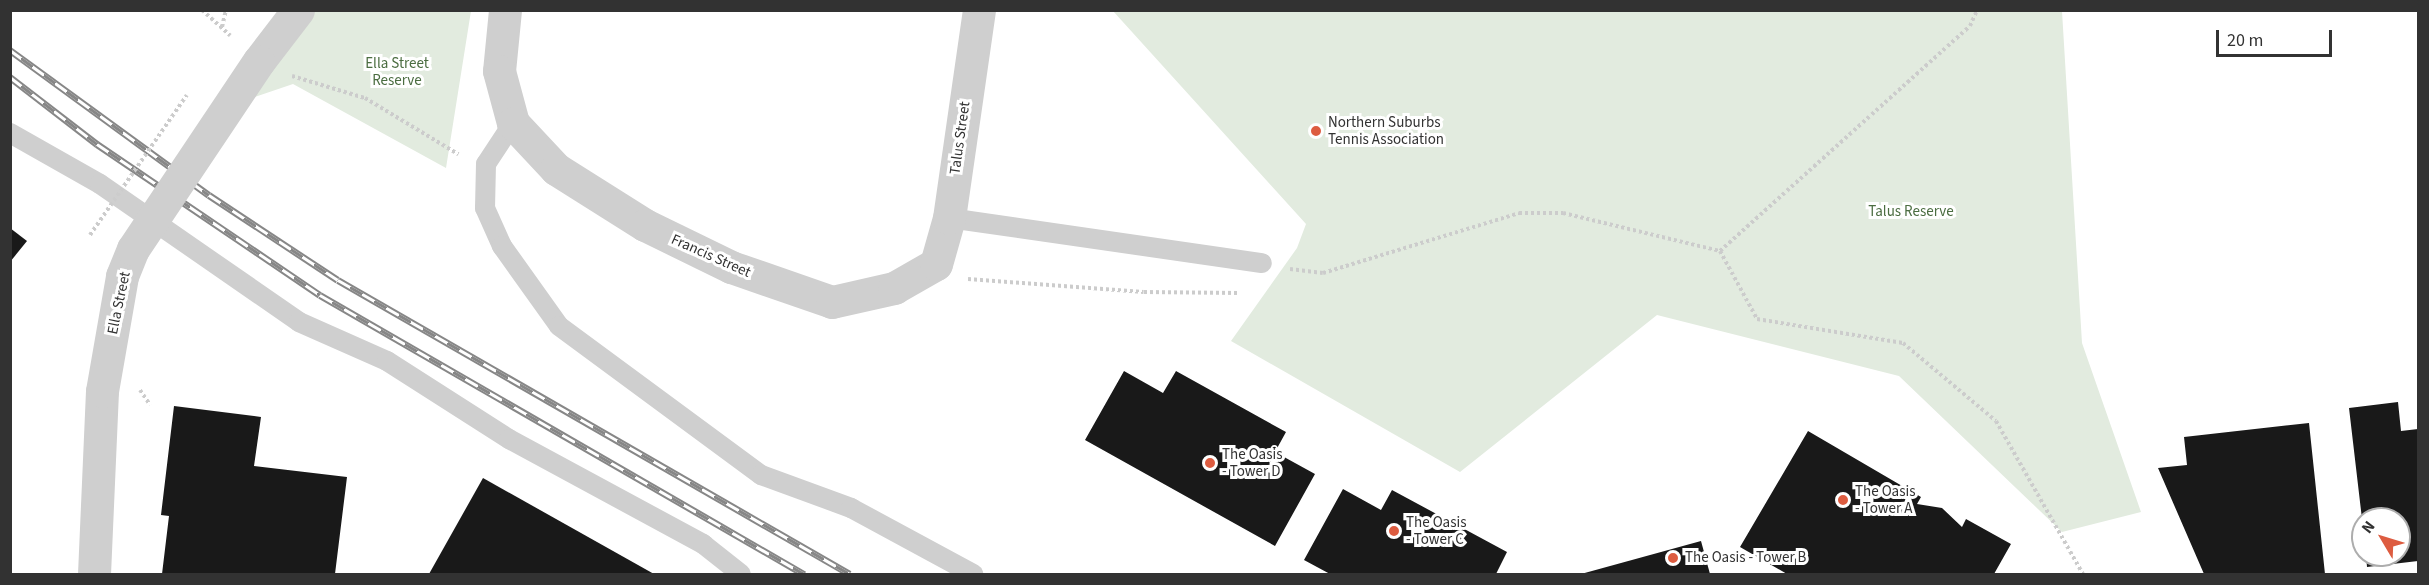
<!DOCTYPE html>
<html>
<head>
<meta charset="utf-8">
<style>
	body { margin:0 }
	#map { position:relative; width:2429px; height:585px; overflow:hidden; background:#fff; font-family:"Source Sans 3",sans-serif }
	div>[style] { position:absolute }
	.green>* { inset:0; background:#e2ebdf }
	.building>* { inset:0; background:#191919 }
	.path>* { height:4px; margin-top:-2px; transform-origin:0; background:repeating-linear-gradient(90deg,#ccc 0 3px,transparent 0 6px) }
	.service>* { height:20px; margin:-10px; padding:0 10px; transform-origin:10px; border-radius:10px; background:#cfcfcf }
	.minor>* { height:33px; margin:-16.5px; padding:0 16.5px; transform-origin:16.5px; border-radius:16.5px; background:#cfcfcf }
	.rail>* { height:7px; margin-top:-3.5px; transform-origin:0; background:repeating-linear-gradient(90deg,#fff 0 14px,#878787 0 28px); box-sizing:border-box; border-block:2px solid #878787 }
	.path-bridge>* { height:4px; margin-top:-2px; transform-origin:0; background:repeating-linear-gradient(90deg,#ccc 0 3px,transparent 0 6px) }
	.minor-bridge>* { height:33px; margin:-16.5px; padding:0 16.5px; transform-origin:16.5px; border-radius:16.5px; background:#cfcfcf }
	.dots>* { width:16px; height:16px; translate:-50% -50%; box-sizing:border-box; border:3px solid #fff; border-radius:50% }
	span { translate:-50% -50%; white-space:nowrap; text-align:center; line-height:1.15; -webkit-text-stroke:6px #fff; paint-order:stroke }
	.park-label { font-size:15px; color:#4b6d41 }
	.poi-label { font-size:15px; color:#323232 }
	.left { translate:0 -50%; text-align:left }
	.street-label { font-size:15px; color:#323232 }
	.frame { position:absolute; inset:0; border:12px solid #323232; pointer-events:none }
	.north { position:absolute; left:2351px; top:507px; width:60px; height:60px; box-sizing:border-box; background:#fff; border:2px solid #adadad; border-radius:50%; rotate:308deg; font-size:16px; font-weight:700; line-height:24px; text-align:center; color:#323232 }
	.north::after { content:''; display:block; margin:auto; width:21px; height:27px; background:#dd5c40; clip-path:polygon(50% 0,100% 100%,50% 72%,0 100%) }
	.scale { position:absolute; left:2216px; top:30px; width:116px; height:27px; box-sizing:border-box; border:3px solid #323232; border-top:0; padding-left:8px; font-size:18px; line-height:21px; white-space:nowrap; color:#323232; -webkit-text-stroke:4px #fff; paint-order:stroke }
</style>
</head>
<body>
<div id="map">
	<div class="green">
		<i style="clip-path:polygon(309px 11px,471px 11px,446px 168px,293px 84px,246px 100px)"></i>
		<i style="clip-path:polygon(1113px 11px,2062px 11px,2082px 343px,2141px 512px,2062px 532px,1899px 376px,1657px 315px,1460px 472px,1231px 341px,1297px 248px,1306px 224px)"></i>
	</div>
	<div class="building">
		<i style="clip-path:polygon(10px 228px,27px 241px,10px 262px)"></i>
		<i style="clip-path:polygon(1124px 371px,1163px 393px,1176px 371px,1286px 432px,1275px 452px,1315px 474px,1275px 546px,1085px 440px)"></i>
		<i style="clip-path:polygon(2398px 402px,2401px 431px,2418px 429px,2418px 561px,2367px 567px,2366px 555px,2399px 555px,2399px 519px,2362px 519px,2349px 408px)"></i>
		<i style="clip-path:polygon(174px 406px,261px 417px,254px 466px,347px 477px,335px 574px,162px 574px,169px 516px,161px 515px)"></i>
		<i style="clip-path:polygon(2309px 423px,2325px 574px,2204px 574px,2158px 468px,2187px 465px,2184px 437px)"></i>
		<i style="clip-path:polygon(1808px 431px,1921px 497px,1917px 504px,1942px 508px,1962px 527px,1966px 519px,2011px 544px,1994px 574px,1787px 574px,1740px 547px)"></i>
		<i style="clip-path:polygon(483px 478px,654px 574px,429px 574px)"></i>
		<i style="clip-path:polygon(1343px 489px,1381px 510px,1392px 490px,1507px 552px,1496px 574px,1330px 574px,1304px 560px)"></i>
		<i style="clip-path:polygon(1701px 541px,1710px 574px,1581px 574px)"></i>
	</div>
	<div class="path">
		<i style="left:202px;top:10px;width:38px;rotate:42deg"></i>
		<i style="left:222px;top:27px;width:17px;rotate:-77deg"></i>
		<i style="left:292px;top:76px;width:76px;rotate:16.8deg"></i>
		<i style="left:365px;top:98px;width:109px;rotate:31.1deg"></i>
		<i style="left:1720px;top:251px;width:336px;rotate:-42deg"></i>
		<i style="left:1970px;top:26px;width:17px;rotate:-66deg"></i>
		<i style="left:1290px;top:269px;width:33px;rotate:7deg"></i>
		<i style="left:1323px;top:273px;width:205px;rotate:-17deg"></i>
		<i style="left:1519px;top:213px;width:44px"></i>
		<i style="left:1563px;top:213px;width:162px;rotate:13.6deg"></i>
		<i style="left:1720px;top:251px;width:77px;rotate:61.4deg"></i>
		<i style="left:1757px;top:319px;width:148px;rotate:9.3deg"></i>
		<i style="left:1903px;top:343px;width:121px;rotate:40deg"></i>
		<i style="left:1996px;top:421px;width:176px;rotate:60.4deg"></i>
		<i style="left:968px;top:279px;width:176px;rotate:4.2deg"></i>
		<i style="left:1144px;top:292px;width:95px;rotate:0.6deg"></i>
		<i style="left:140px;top:390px;width:18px;rotate:56deg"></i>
	</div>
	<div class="service">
		<i style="left:513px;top:123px;width:49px;rotate:123.4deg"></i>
		<i style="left:486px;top:164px;width:44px;rotate:91.3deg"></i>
		<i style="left:485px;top:208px;width:42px;rotate:65.9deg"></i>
		<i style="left:502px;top:246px;width:98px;rotate:54.5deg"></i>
		<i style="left:559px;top:326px;width:251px;rotate:36.4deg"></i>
		<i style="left:761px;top:475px;width:96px;rotate:20.1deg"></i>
		<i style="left:851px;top:508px;width:139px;rotate:28.4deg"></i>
		<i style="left:10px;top:133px;width:103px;rotate:29.5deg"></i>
		<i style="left:100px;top:184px;width:242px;rotate:34.7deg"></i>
		<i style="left:299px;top:322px;width:96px;rotate:23.9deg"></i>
		<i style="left:387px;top:361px;width:145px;rotate:32.6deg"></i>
		<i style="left:509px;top:439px;width:221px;rotate:28.4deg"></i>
		<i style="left:703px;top:544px;width:48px;rotate:38.3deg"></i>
		<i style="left:949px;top:218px;width:316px;rotate:8.2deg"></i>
	</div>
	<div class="minor">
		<i style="left:505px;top:10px;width:61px;rotate:95.6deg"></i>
		<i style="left:499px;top:71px;width:54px;rotate:74.9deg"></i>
		<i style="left:513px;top:123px;width:63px;rotate:46.9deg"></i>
		<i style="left:556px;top:169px;width:105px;rotate:32.2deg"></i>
		<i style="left:645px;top:225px;width:96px;rotate:26deg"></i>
		<i style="left:731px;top:267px;width:107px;rotate:19.1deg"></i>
		<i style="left:832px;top:302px;width:64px;rotate:-12.7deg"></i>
		<i style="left:894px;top:288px;width:48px;rotate:-29.7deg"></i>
		<i style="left:936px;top:264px;width:48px;rotate:-74.2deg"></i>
		<i style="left:949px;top:218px;width:210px;rotate:-81.8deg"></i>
		<i style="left:259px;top:61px;width:64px;rotate:-52.6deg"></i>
		<i style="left:94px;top:574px;width:183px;rotate:-87.5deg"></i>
		<i style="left:102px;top:391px;width:117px;rotate:-80.1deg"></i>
	</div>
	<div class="rail">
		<i style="left:10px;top:50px;width:246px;rotate:36.1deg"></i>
		<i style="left:209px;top:195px;width:154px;rotate:33.4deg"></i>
		<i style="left:338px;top:280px;width:590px;rotate:29.87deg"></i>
		<i style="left:10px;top:77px;width:110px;rotate:37.6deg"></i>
		<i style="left:97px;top:144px;width:269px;rotate:34.1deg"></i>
		<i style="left:320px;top:295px;width:559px;rotate:29.96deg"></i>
	</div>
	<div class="path-bridge">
		<i style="left:90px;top:235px;width:170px;rotate:-55.3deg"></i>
	</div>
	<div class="minor-bridge">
		<i style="left:122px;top:276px;width:29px;rotate:-68deg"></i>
		<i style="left:133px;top:249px;width:226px;rotate:-56.2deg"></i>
	</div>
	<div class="dots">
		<i style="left:1316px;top:131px;background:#dd5c40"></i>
		<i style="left:1210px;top:463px;background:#dd5c40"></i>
		<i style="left:1843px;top:500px;background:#dd5c40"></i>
		<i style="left:1394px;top:531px;background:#dd5c40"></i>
		<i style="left:1673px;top:558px;background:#dd5c40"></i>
	</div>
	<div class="park-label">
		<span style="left:397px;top:72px">Ella Street<br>Reserve</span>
		<span style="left:1911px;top:212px">Talus Reserve</span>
	</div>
	<div class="poi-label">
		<span class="left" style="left:1328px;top:131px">Northern Suburbs<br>Tennis Association</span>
		<span class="left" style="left:1222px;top:463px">The Oasis<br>- Tower D</span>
		<span class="left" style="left:1855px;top:500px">The Oasis<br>- Tower A</span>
		<span class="left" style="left:1406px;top:531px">The Oasis<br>- Tower C</span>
		<span class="left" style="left:1685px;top:558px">The Oasis - Tower B</span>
	</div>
	<div class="street-label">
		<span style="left:960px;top:138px;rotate:-82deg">Talus Street</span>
		<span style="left:711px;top:256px;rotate:24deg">Francis Street</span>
		<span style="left:119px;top:303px;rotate:-78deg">Ella Street</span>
	</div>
	<div class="frame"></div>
	<div class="north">N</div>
	<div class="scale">20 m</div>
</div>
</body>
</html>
